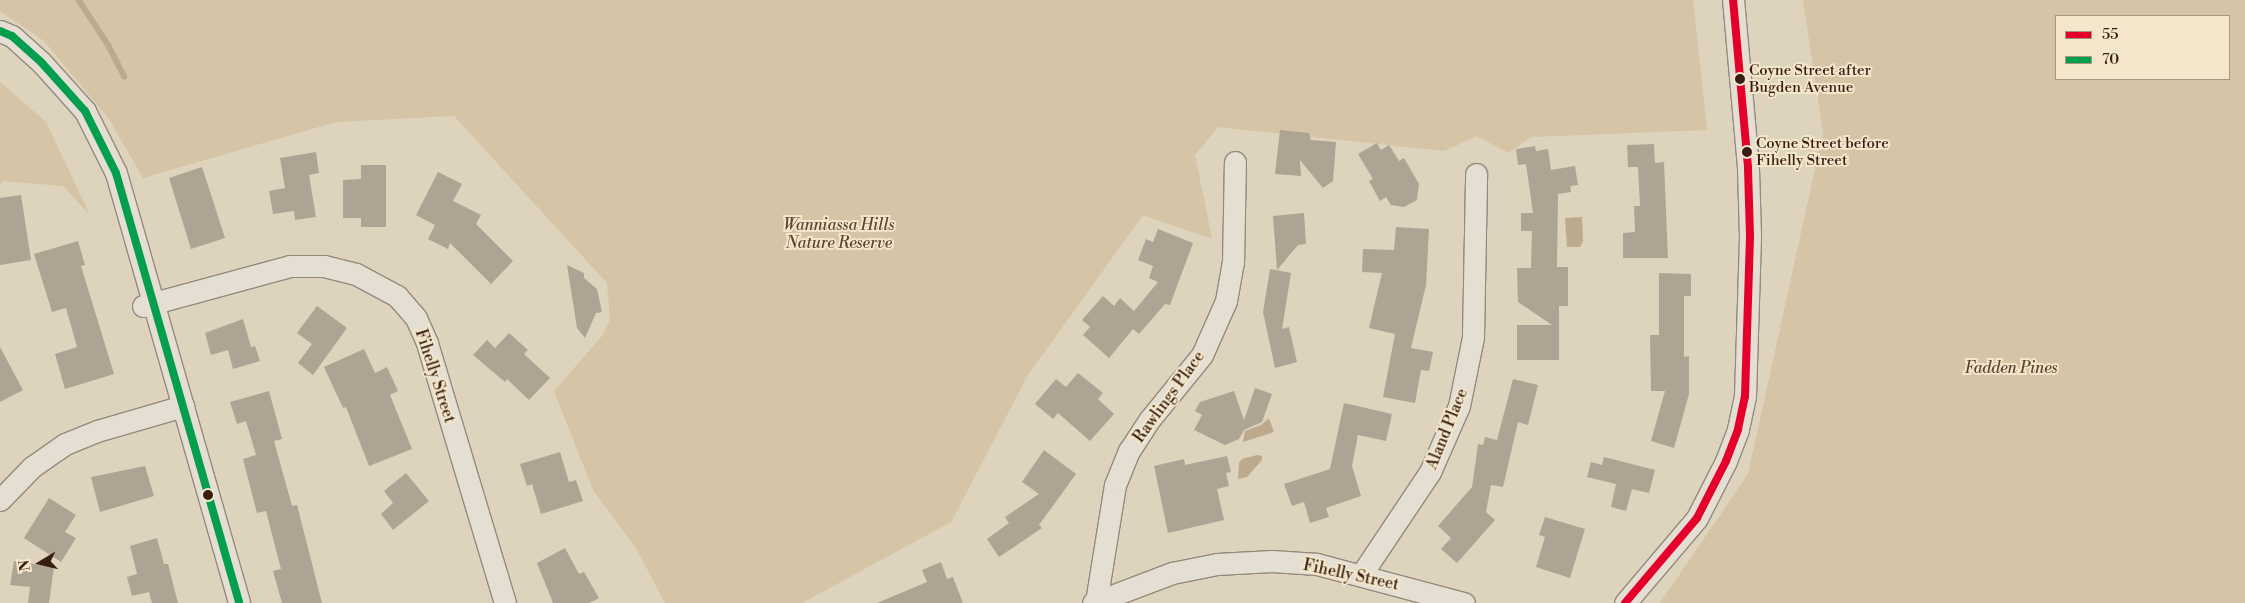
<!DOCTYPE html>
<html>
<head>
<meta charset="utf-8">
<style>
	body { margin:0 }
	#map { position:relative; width:2245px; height:603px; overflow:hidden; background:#ded3bc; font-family:"Libre Bodoni",serif }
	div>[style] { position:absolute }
	.green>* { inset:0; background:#d5c4a5 }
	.water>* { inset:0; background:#bdaa8d }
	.stream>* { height:5.5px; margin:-2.75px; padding:0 2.75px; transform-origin:2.75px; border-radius:2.75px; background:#bdaa8d }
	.building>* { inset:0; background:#ada494 }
	.roads { filter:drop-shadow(1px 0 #948a7c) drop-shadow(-1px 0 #948a7c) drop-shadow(0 1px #948a7c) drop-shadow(0 -1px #948a7c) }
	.minor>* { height:21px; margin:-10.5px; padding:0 10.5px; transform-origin:10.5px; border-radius:10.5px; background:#e5dfd3 }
	.bus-1>* { height:8px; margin:-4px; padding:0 4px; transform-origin:4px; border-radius:4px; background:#e4002b }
	.bus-2>* { height:8px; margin:-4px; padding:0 4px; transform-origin:4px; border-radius:4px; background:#039f4e }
	.dots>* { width:14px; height:14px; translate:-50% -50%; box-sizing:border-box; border:2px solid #f3e6ca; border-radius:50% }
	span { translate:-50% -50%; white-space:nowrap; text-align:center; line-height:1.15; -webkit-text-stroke:4px #f3e6ca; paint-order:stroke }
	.bus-label { font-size:15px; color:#381e12 }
	.left { translate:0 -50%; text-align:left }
	.park-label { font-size:16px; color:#5d4432; font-style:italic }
	.street-label { font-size:16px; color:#381e12 }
	.legend { position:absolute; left:2055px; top:15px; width:175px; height:65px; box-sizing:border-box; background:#f3e6ca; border:1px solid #a89680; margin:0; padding:6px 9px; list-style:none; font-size:15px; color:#381e12 }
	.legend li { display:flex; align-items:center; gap:10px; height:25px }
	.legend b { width:25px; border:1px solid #a89680 }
	.north { position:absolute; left:15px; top:538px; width:50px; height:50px; -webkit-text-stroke:4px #f3e6ca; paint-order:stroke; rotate:261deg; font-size:14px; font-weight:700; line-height:20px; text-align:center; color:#381e12 }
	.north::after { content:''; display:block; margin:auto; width:18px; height:22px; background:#381e12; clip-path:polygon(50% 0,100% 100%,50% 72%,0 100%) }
</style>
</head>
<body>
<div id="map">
	<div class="green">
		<i style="clip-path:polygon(0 0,1693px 0,1707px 130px,1531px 137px,1508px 153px,1477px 136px,1444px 151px,1218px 127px,1195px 155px,1212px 239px,1143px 215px,1028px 375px,951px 522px,802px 603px,665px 603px,636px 548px,593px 490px,554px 391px,602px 336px,610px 320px,607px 283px,454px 116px,336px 122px,143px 178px,109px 119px,44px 41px,0 11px)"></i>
		<i style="clip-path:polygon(evenodd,1803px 0,2245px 0,2245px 603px,1660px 603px,1748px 474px,1823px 133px,1803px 0,2056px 16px,2229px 16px,2229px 79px,2056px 79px,2056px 16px)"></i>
		<i style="clip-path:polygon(0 82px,46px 122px,90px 215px,63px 186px,4px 181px,0 185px)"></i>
	</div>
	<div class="water">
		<i style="clip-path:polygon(1582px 217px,1583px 241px,1580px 247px,1567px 247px,1565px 218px)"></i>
		<i style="clip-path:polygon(1269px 418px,1274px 432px,1243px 442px,1245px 431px,1261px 425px)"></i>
		<i style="clip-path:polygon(1257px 455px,1262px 456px,1262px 460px,1247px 477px,1238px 479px,1239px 463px,1242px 459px)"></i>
	</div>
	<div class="stream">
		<i style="left:79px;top:0;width:55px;rotate:56.9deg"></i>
		<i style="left:109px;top:46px;width:34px;rotate:63deg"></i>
	</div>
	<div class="building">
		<i style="clip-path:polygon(1280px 130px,1309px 133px,1311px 140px,1336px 142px,1333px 181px,1323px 188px,1300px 160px,1301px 176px,1275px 174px)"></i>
		<i style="clip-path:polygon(1377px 143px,1381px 150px,1389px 145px,1399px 161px,1404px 158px,1419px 184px,1417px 200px,1404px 207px,1391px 205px,1386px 197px,1380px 201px,1369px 181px,1373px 179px,1358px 154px)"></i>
		<i style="clip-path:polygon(1654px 144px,1655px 163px,1664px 162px,1668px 258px,1623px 258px,1623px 233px,1635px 232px,1634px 206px,1640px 206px,1638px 167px,1628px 167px,1627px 145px)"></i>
		<i style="clip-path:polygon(1535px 146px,1536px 151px,1548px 149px,1551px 170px,1575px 166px,1578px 185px,1570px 186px,1571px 192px,1558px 194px,1557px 267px,1568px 267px,1568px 306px,1559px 306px,1559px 360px,1517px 360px,1517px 325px,1552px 325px,1518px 302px,1517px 268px,1531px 268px,1532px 231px,1521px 231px,1521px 213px,1533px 213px,1526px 164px,1518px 165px,1516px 149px)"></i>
		<i style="clip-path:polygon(316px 152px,319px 173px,309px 175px,316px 217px,295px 220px,294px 211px,273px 214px,269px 191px,285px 188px,280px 158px)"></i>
		<i style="clip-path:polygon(361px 165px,386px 165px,386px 227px,361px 227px,361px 218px,343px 218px,343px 180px,361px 179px)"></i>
		<i style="clip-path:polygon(202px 167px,225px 238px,191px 249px,169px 178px)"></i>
		<i style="clip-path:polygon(438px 172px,462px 184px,453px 201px,481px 215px,476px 224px,513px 261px,491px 284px,450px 243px,448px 249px,428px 239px,435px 225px,416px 215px)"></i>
		<i style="clip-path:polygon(21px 195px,31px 260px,0 265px,0 198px)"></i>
		<i style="clip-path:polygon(1304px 213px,1306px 244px,1298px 245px,1277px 270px,1273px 216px)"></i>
		<i style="clip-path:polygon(1396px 227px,1429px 229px,1426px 285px,1411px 348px,1433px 352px,1429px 371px,1421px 370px,1415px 403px,1383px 397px,1395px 334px,1369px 328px,1382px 273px,1362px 272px,1363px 249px,1394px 250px)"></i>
		<i style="clip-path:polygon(1158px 229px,1193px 243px,1170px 305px,1165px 304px,1139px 334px,1133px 329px,1109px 358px,1083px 335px,1090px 327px,1082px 320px,1103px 296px,1114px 306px,1120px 298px,1134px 311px,1158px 282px,1149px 278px,1153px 266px,1138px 260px,1146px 239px,1153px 242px)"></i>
		<i style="clip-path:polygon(78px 241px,85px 265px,81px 266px,114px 374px,65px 389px,55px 354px,77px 347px,66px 308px,52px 312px,34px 254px)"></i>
		<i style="clip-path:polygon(567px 265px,584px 273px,584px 278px,597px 289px,602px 312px,596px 313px,585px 338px,577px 328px)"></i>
		<i style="clip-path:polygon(1270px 269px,1291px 273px,1282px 329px,1289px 327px,1297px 362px,1275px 368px,1263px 312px)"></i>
		<i style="clip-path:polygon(1659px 273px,1691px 274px,1691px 296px,1684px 296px,1684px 357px,1689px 356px,1689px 394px,1674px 448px,1651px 441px,1665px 391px,1651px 391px,1650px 335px,1659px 335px)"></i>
		<i style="clip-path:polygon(317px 306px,347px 328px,313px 375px,298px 363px,312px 344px,297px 333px)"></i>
		<i style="clip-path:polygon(243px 319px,251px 347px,255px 346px,260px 361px,233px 369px,228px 350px,211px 355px,205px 333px)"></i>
		<i style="clip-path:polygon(509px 333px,528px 350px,524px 354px,550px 378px,529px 400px,507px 379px,505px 382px,473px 355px,487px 340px,495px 348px)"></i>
		<i style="clip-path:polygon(0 347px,23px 390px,0 402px)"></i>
		<i style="clip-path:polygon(364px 349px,375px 373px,387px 367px,398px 391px,390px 395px,412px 449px,369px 466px,346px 407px,343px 408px,324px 367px)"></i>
		<i style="clip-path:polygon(1078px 373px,1103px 393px,1098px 399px,1114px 414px,1090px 441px,1058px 413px,1053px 419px,1035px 404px,1056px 379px,1066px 387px)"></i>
		<i style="clip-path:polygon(1513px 379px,1538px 385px,1528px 425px,1518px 422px,1503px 487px,1491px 485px,1486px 512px,1495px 520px,1457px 563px,1441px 549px,1451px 538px,1438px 526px,1472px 487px,1478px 444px,1483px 445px,1485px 437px,1497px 440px)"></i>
		<i style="clip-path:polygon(1255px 388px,1272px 394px,1262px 422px,1244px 430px,1239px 439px,1225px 445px,1194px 430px,1202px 415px,1195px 411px,1200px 402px,1234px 391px,1244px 420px)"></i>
		<i style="clip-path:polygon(269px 391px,282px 439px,274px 441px,292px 506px,297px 505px,322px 603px,282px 603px,273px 571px,281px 569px,266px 511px,257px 513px,243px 459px,256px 455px,246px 421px,237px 424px,230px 402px)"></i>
		<i style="clip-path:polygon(1344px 403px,1392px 414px,1386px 441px,1358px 435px,1352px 466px,1361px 496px,1326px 508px,1329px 517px,1310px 523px,1304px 502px,1292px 506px,1284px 484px,1330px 469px)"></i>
		<i style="clip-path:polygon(1044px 450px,1076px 474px,1039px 525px,1042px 528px,999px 557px,987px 539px,1009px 523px,1005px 517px,1039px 494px,1022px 482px)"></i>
		<i style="clip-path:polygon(560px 452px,569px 482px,576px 480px,583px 501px,541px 514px,532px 484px,527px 486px,520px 464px)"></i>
		<i style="clip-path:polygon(1227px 456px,1231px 472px,1226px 473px,1229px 486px,1217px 489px,1224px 520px,1168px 533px,1154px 466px,1184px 459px,1185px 465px)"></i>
		<i style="clip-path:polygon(1604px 457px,1655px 470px,1649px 493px,1632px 489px,1626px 511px,1611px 507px,1616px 484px,1587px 477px,1591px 462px,1602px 465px)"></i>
		<i style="clip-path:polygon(145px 466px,154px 496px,100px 512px,91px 477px)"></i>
		<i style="clip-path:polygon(406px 473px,429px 501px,393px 530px,381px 514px,393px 503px,384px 491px)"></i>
		<i style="clip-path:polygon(49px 498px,76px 515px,65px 532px,76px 538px,61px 562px,24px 538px)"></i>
		<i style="clip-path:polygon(1545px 517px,1585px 529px,1570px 578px,1536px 567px,1545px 537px,1539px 535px)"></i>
		<i style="clip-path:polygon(157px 538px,164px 564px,168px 564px,178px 603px,152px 603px,149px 592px,132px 596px,127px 577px,137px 574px,130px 546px)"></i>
		<i style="clip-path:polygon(565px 548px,579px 574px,584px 572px,599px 598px,589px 603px,553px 603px,537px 563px)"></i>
		<i style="clip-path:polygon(14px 561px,54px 567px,49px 603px,28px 603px,30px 587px,10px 585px)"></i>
		<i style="clip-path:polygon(941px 562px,947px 579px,953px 577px,963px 603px,877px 603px,927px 582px,922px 570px)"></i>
	</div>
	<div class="roads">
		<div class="minor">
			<i style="left:0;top:31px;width:13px;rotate:23deg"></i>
			<i style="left:12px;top:36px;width:39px;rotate:42deg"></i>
			<i style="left:41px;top:62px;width:66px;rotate:48.1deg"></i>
			<i style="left:85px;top:111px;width:69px;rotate:63.4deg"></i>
			<i style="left:116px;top:173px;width:447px;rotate:74deg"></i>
			<i style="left:143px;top:306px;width:152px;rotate:-15.2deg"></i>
			<i style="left:290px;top:266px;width:34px"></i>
			<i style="left:324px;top:266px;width:33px;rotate:14deg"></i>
			<i style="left:356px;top:274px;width:47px;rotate:28.2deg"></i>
			<i style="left:397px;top:296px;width:29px;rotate:49deg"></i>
			<i style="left:416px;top:318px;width:27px;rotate:66deg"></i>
			<i style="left:427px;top:343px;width:271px;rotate:73.3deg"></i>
			<i style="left:0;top:500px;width:46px;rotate:-45.9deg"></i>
			<i style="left:32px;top:467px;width:40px;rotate:-34.9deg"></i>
			<i style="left:65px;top:444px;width:35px;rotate:-22deg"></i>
			<i style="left:97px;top:431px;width:90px;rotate:-16.2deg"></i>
			<i style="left:1361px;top:575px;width:124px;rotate:-56.2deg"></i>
			<i style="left:1430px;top:472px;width:72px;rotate:-66.3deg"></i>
			<i style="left:1459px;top:406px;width:70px;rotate:-78.5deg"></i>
			<i style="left:1473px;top:337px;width:163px;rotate:-88.9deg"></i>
			<i style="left:1096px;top:602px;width:119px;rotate:-80.8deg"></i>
			<i style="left:1115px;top:485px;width:37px;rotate:-68deg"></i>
			<i style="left:1129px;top:451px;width:38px;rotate:-57deg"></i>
			<i style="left:1150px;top:419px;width:82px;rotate:-50.9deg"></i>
			<i style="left:1202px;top:355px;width:59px;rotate:-66deg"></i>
			<i style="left:1226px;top:301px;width:39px;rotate:-80deg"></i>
			<i style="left:1233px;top:263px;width:101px;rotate:-88.9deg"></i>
			<i style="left:1093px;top:603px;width:85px;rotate:-20.8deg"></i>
			<i style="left:1172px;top:573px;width:46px;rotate:-11.3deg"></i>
			<i style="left:1217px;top:564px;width:55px;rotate:-3.1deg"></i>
			<i style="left:1272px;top:561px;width:45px;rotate:3.8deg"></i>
			<i style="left:1317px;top:564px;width:152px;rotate:14.9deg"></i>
			<i style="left:1625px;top:603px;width:111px;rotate:-49.7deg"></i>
			<i style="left:1697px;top:518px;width:64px;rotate:-63deg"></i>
			<i style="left:1726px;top:461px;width:34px;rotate:-69deg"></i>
			<i style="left:1738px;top:429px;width:34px;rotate:-78deg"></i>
			<i style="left:1745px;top:396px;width:160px;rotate:-88.2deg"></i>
			<i style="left:1750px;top:236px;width:69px;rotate:-91.7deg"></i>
			<i style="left:1748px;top:167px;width:168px;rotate:-95.1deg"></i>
		</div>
	</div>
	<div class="bus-1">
		<i style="left:1625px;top:603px;width:111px;rotate:-49.7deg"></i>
		<i style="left:1697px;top:518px;width:64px;rotate:-63deg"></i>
		<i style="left:1726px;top:461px;width:34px;rotate:-69deg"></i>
		<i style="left:1738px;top:429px;width:34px;rotate:-78deg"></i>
		<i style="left:1745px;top:396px;width:160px;rotate:-88.2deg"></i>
		<i style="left:1750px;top:236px;width:69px;rotate:-91.7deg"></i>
		<i style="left:1748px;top:167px;width:168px;rotate:-95.1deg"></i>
	</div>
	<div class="bus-2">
		<i style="left:0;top:31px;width:13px;rotate:23deg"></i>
		<i style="left:12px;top:36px;width:39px;rotate:42deg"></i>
		<i style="left:41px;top:62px;width:66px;rotate:48.1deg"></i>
		<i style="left:85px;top:111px;width:69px;rotate:63.4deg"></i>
		<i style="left:116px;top:173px;width:447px;rotate:74deg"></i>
	</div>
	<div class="dots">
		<i style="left:1740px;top:79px;background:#381e12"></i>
		<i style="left:1747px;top:152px;background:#381e12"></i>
		<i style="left:208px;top:495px;background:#381e12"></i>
	</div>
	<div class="bus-label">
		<span class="left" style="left:1749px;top:79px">Coyne Street after<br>Bugden Avenue</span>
		<span class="left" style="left:1756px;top:152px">Coyne Street before<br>Fihelly Street</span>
	</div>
	<div class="park-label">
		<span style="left:839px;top:234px">Wanniassa Hills<br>Nature Reserve</span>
		<span style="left:2011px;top:368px">Fadden Pines</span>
	</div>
	<div class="street-label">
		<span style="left:435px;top:376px;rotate:72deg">Fihelly Street</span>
		<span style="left:1169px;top:397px;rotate:-54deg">Rawlings Place</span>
		<span style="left:1447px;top:429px;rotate:-68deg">Aland Place</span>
		<span style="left:1351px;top:575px;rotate:12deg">Fihelly Street</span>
	</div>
	<ul class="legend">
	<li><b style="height:6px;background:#e4002b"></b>55</li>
	<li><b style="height:6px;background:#039f4e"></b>70</li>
	</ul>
	<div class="north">N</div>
</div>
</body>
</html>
